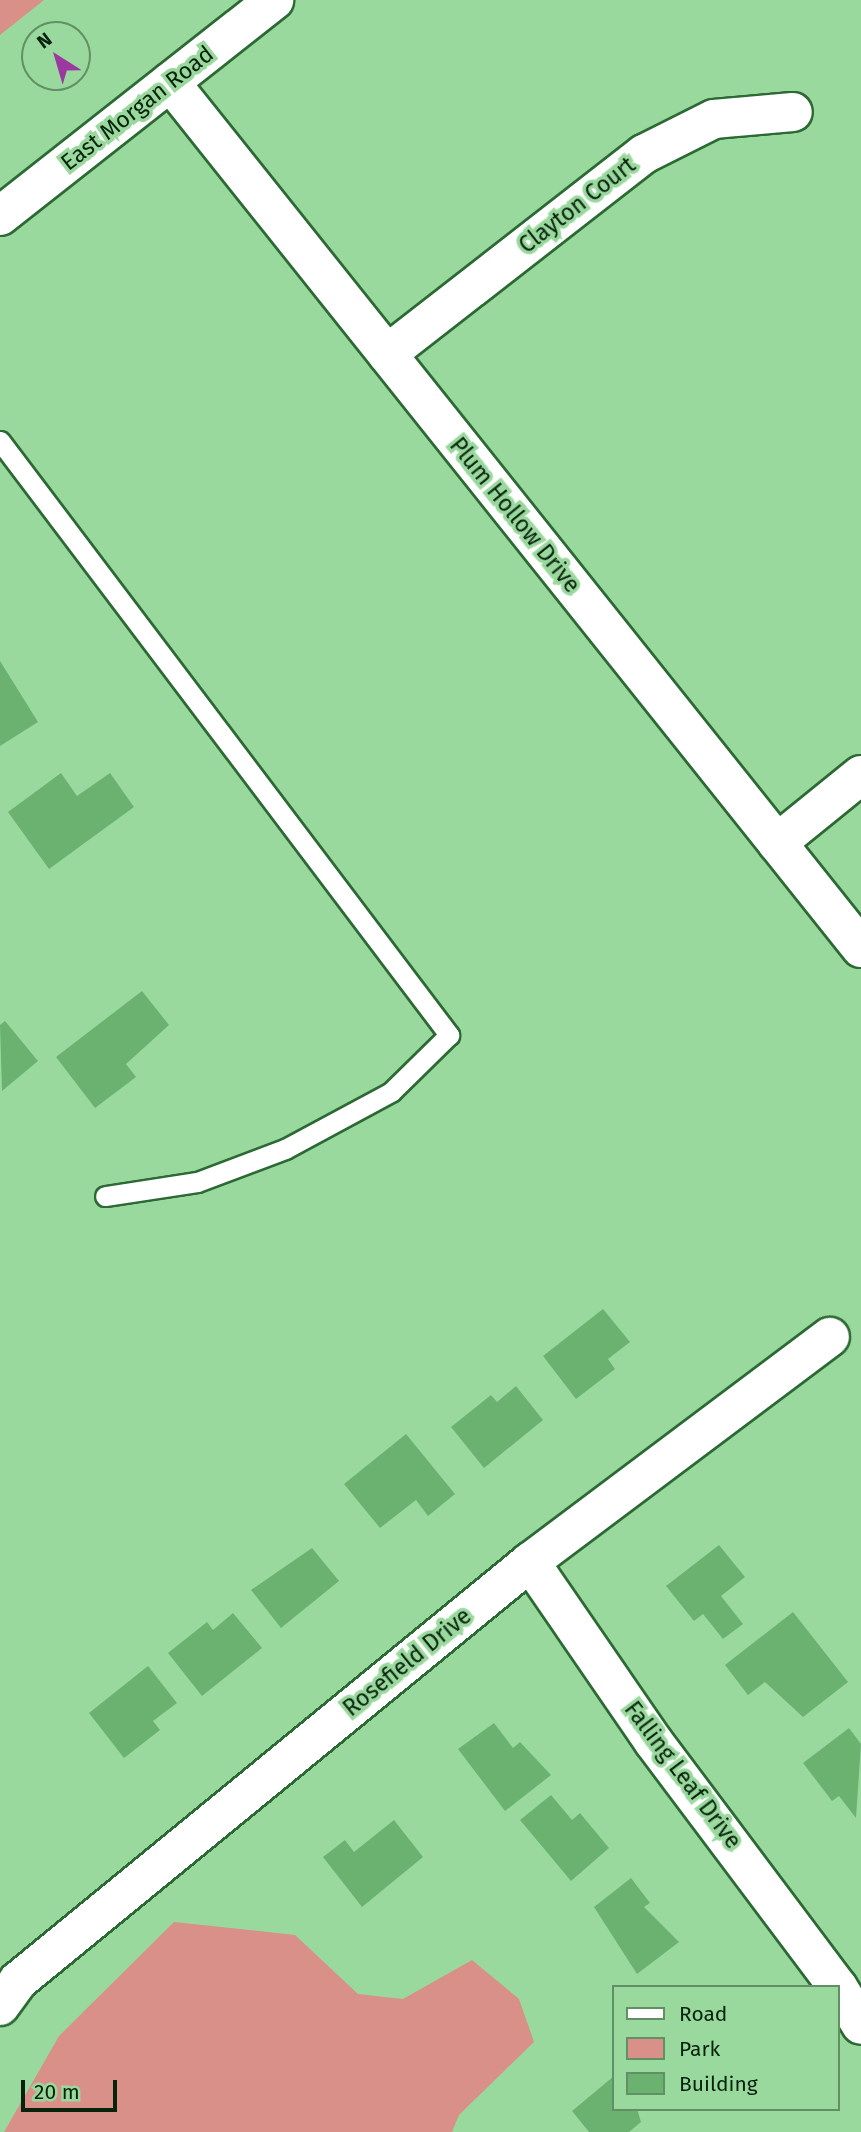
<!DOCTYPE html>
<html>
<head>
<meta charset="utf-8">
<style>
	body { margin:0 }
	#map { position:relative; width:861px; height:2132px; overflow:hidden; background:#9ad99e; font-family:"Fira Sans",sans-serif }
	div>[style] { position:absolute }
	.green>* { inset:0; background:#d89088 }
	.building>* { inset:0; background:#6bb271 }
	.roads { filter:drop-shadow(2px 0 #2c6934) drop-shadow(-2px 0 #2c6934) drop-shadow(0 2px #2c6934) drop-shadow(0 -2px #2c6934) }
	.lane>* { height:19px; margin:-9.5px; padding:0 9.5px; transform-origin:9.5px; border-radius:9.5px; background:#fff }
	.street>* { height:38px; margin:-19px; padding:0 19px; transform-origin:19px; border-radius:19px; background:#fff }
	span { translate:-50% -50%; white-space:nowrap; text-align:center; line-height:1.15; -webkit-text-stroke:7px #9ad99e; paint-order:stroke }
	.street-label { font-size:23px; color:#08220c }
	.legend { position:absolute; left:612px; top:1985px; width:228px; height:126px; box-sizing:border-box; background:#9ad99e; border:2px solid #609064; margin:0; padding:9px 12px; list-style:none; font-size:21px; color:#08220c }
	.legend li { display:flex; align-items:center; gap:14px; height:35px }
	.legend b { width:35px; border:2px solid #609064 }
	.north { position:absolute; left:21px; top:21px; width:70px; height:70px; box-sizing:border-box; background:#9ad99e; border:2px solid #609064; border-radius:50%; rotate:323deg; font-size:19px; font-weight:700; line-height:28px; text-align:center; color:#08220c }
	.north::after { content:''; display:block; margin:auto; width:24px; height:32px; background:#9c39a0; clip-path:polygon(50% 0,100% 100%,50% 72%,0 100%) }
	.scale { position:absolute; left:21px; top:2080px; width:96px; height:32px; box-sizing:border-box; border:4px solid #08220c; border-top:0; padding-left:9px; font-size:21px; line-height:24px; white-space:nowrap; color:#08220c; -webkit-text-stroke:5px #9ad99e; paint-order:stroke }
</style>
</head>
<body>
<div id="map">
	<div class="green">
		<i style="clip-path:polygon(0 0,44px 0,0 35px)"></i>
		<i style="clip-path:polygon(174px 1922px,295px 1935px,358px 1994px,403px 1999px,472px 1960px,519px 1999px,534px 2042px,459px 2115px,452px 2132px,4px 2132px,59px 2036px)"></i>
	</div>
	<div class="building">
		<i style="clip-path:polygon(0 661px,38px 722px,0 746px)"></i>
		<i style="clip-path:polygon(61px 773px,77px 796px,110px 773px,134px 807px,49px 869px,8px 812px)"></i>
		<i style="clip-path:polygon(142px 991px,169px 1025px,126px 1064px,136px 1077px,95px 1108px,56px 1057px)"></i>
		<i style="clip-path:polygon(5px 1021px,38px 1061px,2px 1091px,0 1025px)"></i>
		<i style="clip-path:polygon(603px 1309px,630px 1342px,608px 1359px,615px 1369px,576px 1399px,543px 1356px)"></i>
		<i style="clip-path:polygon(516px 1386px,543px 1420px,484px 1468px,451px 1427px,491px 1395px,497px 1402px)"></i>
		<i style="clip-path:polygon(406px 1434px,455px 1494px,428px 1516px,416px 1500px,380px 1528px,344px 1484px)"></i>
		<i style="clip-path:polygon(719px 1545px,745px 1577px,721px 1596px,743px 1624px,723px 1639px,703px 1614px,694px 1621px,666px 1586px)"></i>
		<i style="clip-path:polygon(312px 1548px,339px 1581px,281px 1628px,251px 1590px)"></i>
		<i style="clip-path:polygon(793px 1612px,848px 1682px,803px 1717px,765px 1682px,748px 1695px,725px 1665px)"></i>
		<i style="clip-path:polygon(233px 1613px,262px 1648px,202px 1696px,168px 1653px,207px 1622px,213px 1630px)"></i>
		<i style="clip-path:polygon(148px 1666px,177px 1703px,153px 1721px,160px 1730px,124px 1758px,89px 1713px)"></i>
		<i style="clip-path:polygon(494px 1723px,513px 1748px,520px 1742px,551px 1775px,505px 1811px,458px 1749px)"></i>
		<i style="clip-path:polygon(849px 1728px,861px 1744px,856px 1818px,839px 1796px,832px 1801px,803px 1763px)"></i>
		<i style="clip-path:polygon(551px 1795px,572px 1820px,580px 1813px,609px 1848px,571px 1881px,520px 1820px)"></i>
		<i style="clip-path:polygon(394px 1820px,423px 1857px,362px 1907px,323px 1857px,345px 1840px,354px 1852px)"></i>
		<i style="clip-path:polygon(631px 1878px,650px 1903px,644px 1907px,679px 1942px,637px 1974px,594px 1907px)"></i>
		<i style="clip-path:polygon(614px 2076px,614px 2109px,637px 2109px,641px 2122px,629px 2132px,589px 2132px,572px 2111px)"></i>
	</div>
	<div class="roads">
		<div class="lane">
			<i style="left:0;top:441px;width:745px;rotate:52.91deg"></i>
			<i style="left:449px;top:1035px;width:81px;rotate:135.5deg"></i>
			<i style="left:391px;top:1092px;width:120px;rotate:151.7deg"></i>
			<i style="left:285px;top:1149px;width:94px;rotate:159.4deg"></i>
			<i style="left:197px;top:1182px;width:93px;rotate:171.3deg"></i>
		</div>
		<div class="street">
			<i style="left:170px;top:82px;width:1108px;rotate:51.41deg"></i>
			<i style="left:0;top:216px;width:349px;rotate:-38.2deg"></i>
			<i style="left:387px;top:354px;width:326px;rotate:-37.9deg"></i>
			<i style="left:644px;top:154px;width:78px;rotate:-26.6deg"></i>
			<i style="left:714px;top:119px;width:79px;rotate:-5.1deg"></i>
			<i style="left:777px;top:843px;width:108px;rotate:-39deg"></i>
			<i style="left:530px;top:1562px;width:217px;rotate:55.5deg"></i>
			<i style="left:653px;top:1741px;width:308px;rotate:53.1deg"></i>
			<i style="left:838px;top:1987px;width:44px;rotate:58.8deg"></i>
			<i style="left:0;top:2006px;width:31px;rotate:-54deg"></i>
			<i style="left:18px;top:1981px;width:662px;rotate:-39.3deg"></i>
			<i style="left:530px;top:1562px;width:375px;rotate:-36.9deg"></i>
		</div>
	</div>
	<div class="street-label">
		<span style="left:137px;top:108px;rotate:-38deg">East Morgan Road</span>
		<span style="left:577px;top:205px;rotate:-38deg">Clayton Court</span>
		<span style="left:515px;top:515px;rotate:51deg">Plum Hollow Drive</span>
		<span style="left:407px;top:1662px;rotate:-39deg">Rosefield Drive</span>
		<span style="left:683px;top:1775px;rotate:53deg">Falling Leaf Drive</span>
	</div>
	<ul class="legend">
	<li><b style="height:9px;background:#fff"></b>Road</li>
	<li><b style="height:19px;background:#d89088"></b>Park</li>
	<li><b style="height:19px;background:#6bb271"></b>Building</li>
	</ul>
	<div class="north">N</div>
	<div class="scale">20 m</div>
</div>
</body>
</html>
